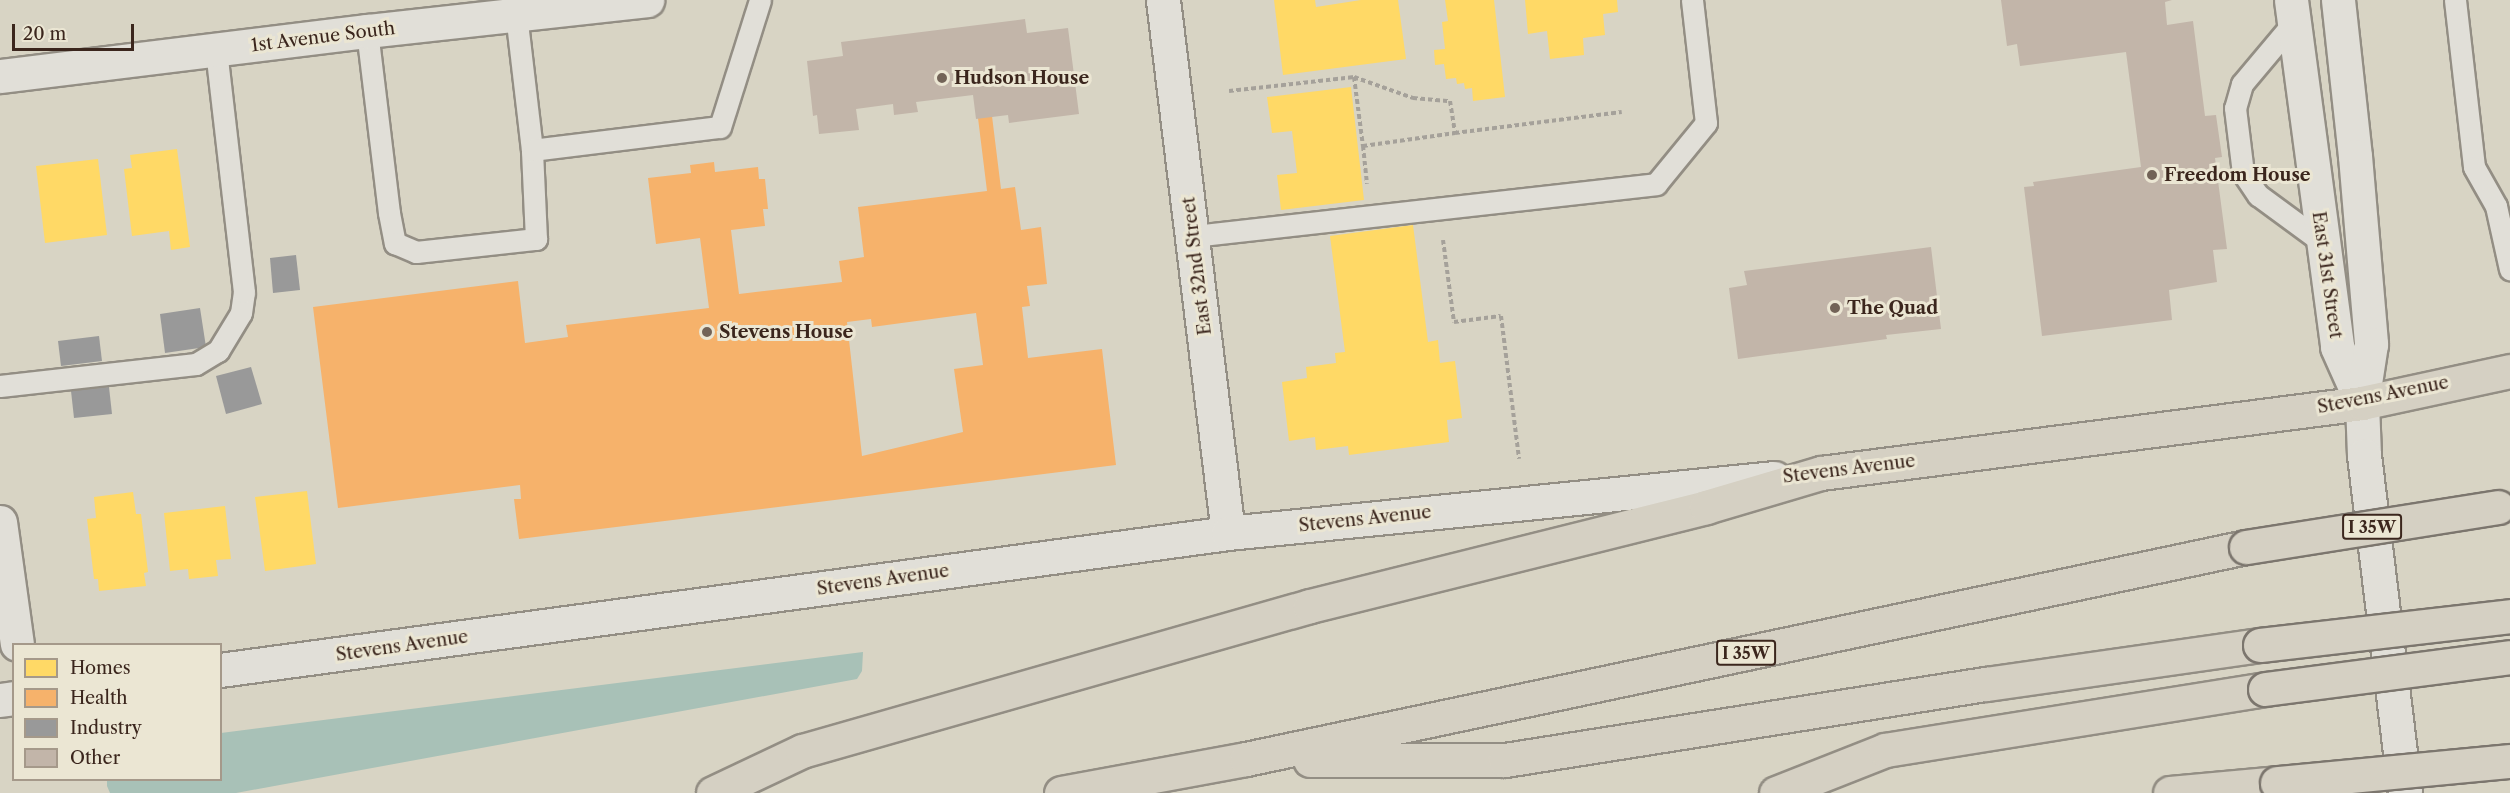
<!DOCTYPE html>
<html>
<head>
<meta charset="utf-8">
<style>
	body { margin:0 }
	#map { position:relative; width:2510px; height:793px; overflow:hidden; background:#d8d4c4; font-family:"Libre Caslon Text",serif }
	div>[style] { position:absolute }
	.water>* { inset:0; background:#a8c1b7 }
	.homes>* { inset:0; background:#ffd966 }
	.health>* { inset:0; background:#f6b26b }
	.industry>* { inset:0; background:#999 }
	.building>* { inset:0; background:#c2b5a9 }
	.path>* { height:4px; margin-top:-2px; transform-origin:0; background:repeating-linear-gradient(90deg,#a5a19a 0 4.5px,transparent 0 7.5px) }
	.roads { filter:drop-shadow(2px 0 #938e84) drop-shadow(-2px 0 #938e84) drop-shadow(0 2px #938e84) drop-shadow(0 -2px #938e84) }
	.lane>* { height:21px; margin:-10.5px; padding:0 10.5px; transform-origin:10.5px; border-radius:10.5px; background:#e1dfd8 }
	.street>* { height:33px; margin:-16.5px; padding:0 16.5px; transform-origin:16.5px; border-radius:16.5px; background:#e1dfd8 }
	.secondary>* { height:33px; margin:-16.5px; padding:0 16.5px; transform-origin:16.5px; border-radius:16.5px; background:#e1dfd8 }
	.primary>* { height:33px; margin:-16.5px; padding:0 16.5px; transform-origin:16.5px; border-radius:16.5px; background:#d5d0c3 }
	.highway>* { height:33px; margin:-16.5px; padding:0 16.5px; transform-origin:16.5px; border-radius:16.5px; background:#d5d0c3 }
	.bridges { filter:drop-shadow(2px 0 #7c766e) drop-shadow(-2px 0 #7c766e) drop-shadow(0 2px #7c766e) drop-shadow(0 -2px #7c766e) }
	.highway-bridge>* { height:33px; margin:-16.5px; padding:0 16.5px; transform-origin:16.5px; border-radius:16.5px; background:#d5d0c3 }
	.dots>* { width:16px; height:16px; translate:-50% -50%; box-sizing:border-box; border:3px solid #ebe6d3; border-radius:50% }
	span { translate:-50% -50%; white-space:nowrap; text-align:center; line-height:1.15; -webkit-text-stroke:6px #ebe6d3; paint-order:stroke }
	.shield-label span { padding:2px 4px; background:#ebe6d3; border:2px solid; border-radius:4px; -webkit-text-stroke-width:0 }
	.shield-label { font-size:16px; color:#3b261d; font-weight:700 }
	.street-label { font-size:18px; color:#3b261d }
	.poi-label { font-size:18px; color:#3b261d; font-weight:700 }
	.left { translate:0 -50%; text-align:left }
	.legend { position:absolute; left:12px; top:643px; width:210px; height:138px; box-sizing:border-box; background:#ebe6d3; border:2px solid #a5998a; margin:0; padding:8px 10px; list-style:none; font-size:18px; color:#3b261d }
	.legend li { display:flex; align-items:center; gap:12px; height:30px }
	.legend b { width:30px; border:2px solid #a5998a }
	.scale { position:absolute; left:12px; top:24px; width:122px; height:27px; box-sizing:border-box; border:3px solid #3b261d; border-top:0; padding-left:8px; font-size:18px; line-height:21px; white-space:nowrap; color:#3b261d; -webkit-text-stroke:4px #ebe6d3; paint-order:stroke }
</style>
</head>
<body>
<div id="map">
	<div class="water">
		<i style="clip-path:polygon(863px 652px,862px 671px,857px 679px,236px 793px,110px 793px,107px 786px,107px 780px,220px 780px,221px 733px)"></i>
	</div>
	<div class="homes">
		<i style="clip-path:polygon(1274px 0,1315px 0,1316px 7px,1361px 0,1398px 0,1406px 59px,1283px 75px)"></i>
		<i style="clip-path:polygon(1445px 0,1494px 0,1505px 97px,1473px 101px,1472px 88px,1465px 89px,1464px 83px,1457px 84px,1456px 78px,1446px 79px,1444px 64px,1435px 65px,1434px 50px,1445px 49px,1442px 22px,1448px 21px)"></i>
		<i style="clip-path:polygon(1525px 0,1617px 0,1618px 12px,1603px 14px,1605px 35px,1583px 38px,1584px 55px,1550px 59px,1547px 31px,1528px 34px)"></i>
		<i style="clip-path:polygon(1351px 87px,1364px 200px,1281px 210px,1277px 175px,1297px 173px,1292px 131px,1272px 133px,1267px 97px)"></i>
		<i style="clip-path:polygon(177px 149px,190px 247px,171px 250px,169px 231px,132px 236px,124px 169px,132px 168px,130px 155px)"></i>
		<i style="clip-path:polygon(98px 159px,107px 235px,45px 243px,36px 166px)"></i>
		<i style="clip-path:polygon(1413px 225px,1428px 342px,1438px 340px,1440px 363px,1455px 361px,1462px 418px,1447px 420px,1449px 442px,1349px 455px,1348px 446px,1316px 450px,1315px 437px,1289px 441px,1282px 382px,1307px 378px,1306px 367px,1336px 363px,1335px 353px,1345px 352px,1330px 236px)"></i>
		<i style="clip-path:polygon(307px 491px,316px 564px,265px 571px,255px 497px)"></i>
		<i style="clip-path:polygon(133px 492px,136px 514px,141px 514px,148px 572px,144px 573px,146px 586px,99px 591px,98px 579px,94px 579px,87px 519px,96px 518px,94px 497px)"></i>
		<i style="clip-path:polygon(225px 506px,231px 559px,216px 560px,218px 576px,189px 579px,188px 569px,170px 571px,164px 513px)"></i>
	</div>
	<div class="health">
		<i style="clip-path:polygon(evenodd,992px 116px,1001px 189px,1015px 187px,1021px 230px,1041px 227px,1047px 284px,1027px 286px,1030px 306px,1022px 307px,1028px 358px,1102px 349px,1116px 465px,519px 539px,514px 499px,521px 499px,520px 485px,338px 508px,313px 307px,518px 281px,525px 343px,568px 337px,566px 325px,709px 308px,700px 238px,656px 244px,648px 178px,691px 173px,690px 165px,714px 162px,715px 172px,758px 167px,759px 179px,765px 179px,768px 209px,763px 209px,765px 226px,731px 230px,739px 294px,842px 282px,839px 261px,864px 257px,858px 207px,987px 191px,978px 118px,992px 116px,976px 313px,983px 365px,954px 369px,963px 432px,862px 456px,847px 322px,871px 319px,872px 327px,976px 313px)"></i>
	</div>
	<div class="industry">
		<i style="clip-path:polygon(296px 255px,300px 290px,273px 293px,270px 258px)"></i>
		<i style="clip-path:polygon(200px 308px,206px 347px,165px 353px,160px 314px)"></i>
		<i style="clip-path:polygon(99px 336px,102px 361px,61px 366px,58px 341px)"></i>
		<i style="clip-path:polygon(251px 367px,262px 404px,226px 414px,216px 376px)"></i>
		<i style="clip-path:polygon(109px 387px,112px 414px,74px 418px,71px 391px)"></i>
	</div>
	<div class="building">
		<i style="clip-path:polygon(2001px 0,2172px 0,2165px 2px,2167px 25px,2193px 21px,2205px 116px,2216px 115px,2222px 157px,2215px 158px,2227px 249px,2213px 250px,2217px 282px,2169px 290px,2172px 320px,2042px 336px,2024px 187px,2034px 186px,2033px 182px,2141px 167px,2126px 52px,2020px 66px,2017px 44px,2007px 46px)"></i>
		<i style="clip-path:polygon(1025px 19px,1027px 33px,1068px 28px,1079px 114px,1009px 123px,1008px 115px,976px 119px,973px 95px,916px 102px,918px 112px,894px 115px,893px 104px,856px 109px,859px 130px,819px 134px,817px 115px,813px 116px,807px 61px,843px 56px,841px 42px)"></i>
		<i style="clip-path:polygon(1931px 247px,1941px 329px,1886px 335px,1887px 339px,1738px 359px,1729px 288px,1747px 285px,1744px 271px)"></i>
	</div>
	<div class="path">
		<i style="left:1354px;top:77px;width:70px;rotate:82.6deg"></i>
		<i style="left:1363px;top:146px;width:93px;rotate:-8deg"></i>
		<i style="left:1229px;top:91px;width:126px;rotate:-6.4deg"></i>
		<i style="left:1354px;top:77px;width:63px;rotate:19.6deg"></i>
		<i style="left:1413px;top:98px;width:37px;rotate:5deg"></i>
		<i style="left:1450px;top:101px;width:32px;rotate:81deg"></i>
		<i style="left:1455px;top:133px;width:168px;rotate:-7.2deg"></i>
		<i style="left:1363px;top:146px;width:38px;rotate:84deg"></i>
		<i style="left:1443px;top:240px;width:83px;rotate:82.4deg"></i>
		<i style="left:1454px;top:322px;width:47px;rotate:-7.3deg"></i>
		<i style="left:1501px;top:316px;width:144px;rotate:82.8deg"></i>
	</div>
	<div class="roads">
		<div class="lane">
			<i style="left:2455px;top:0;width:168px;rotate:83.5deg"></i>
			<i style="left:2474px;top:167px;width:45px;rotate:60.6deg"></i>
			<i style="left:2496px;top:206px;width:65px;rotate:77.5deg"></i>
			<i style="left:2294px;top:22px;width:81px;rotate:130deg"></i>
			<i style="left:2242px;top:84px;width:25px;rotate:106deg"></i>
			<i style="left:2235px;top:108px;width:65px;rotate:83deg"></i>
			<i style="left:2243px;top:173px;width:27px;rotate:56deg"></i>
			<i style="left:2258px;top:195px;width:79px;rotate:36.3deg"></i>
			<i style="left:367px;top:31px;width:183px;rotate:83.1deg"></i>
			<i style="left:389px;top:213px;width:31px;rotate:79deg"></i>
			<i style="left:395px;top:243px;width:23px;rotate:23deg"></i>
			<i style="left:416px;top:252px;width:121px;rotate:-6.2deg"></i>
			<i style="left:536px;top:239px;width:89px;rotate:-92.6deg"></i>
			<i style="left:532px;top:150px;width:137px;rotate:-96.7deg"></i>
			<i style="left:532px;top:150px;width:189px;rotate:-7deg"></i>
			<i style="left:720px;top:127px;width:133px;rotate:-72.5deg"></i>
			<i style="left:1194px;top:236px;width:465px;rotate:-6.4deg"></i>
			<i style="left:1656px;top:184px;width:79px;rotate:-50.7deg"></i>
			<i style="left:1706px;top:123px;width:124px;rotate:-96.5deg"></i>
			<i style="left:0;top:386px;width:197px;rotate:-6.4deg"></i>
			<i style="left:196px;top:364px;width:26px;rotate:-31deg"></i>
			<i style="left:218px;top:351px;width:44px;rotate:-58.8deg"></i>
			<i style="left:241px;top:313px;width:21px;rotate:-82deg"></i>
			<i style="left:244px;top:292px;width:244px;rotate:-96.6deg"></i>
		</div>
		<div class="street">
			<i style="left:1163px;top:0;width:537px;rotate:83.05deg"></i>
			<i style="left:0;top:76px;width:370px;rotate:-7deg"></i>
			<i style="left:367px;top:31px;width:282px;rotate:-6.3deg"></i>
			<i style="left:0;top:522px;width:123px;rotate:82.1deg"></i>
			<i style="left:220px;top:670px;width:1017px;rotate:-7.74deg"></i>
			<i style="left:1228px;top:533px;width:549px;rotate:-5.75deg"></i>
			<i style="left:0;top:700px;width:14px;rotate:-8deg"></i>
		</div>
		<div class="secondary">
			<i style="left:2291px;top:0;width:350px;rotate:82.4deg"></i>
			<i style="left:2337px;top:347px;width:61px;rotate:65.9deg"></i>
			<i style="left:2338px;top:0;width:157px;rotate:83.8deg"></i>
			<i style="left:2355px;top:156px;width:189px;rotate:85.1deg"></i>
			<i style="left:2371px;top:344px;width:60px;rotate:98.7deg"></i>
			<i style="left:2362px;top:403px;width:52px;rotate:87.8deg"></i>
			<i style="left:2364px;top:455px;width:340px;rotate:83.1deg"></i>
		</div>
		<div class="primary">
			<i style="left:1821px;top:473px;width:546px;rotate:-7.37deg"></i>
			<i style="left:2362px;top:403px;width:151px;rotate:-12.2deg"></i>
		</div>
		<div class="highway">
			<i style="left:1310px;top:760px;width:195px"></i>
			<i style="left:1505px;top:760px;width:487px;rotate:-9deg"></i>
			<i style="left:1986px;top:684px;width:277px;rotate:-8.1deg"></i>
			<i style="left:713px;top:793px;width:98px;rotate:-25.3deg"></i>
			<i style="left:802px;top:751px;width:528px;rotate:-15.93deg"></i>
			<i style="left:1310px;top:606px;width:408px;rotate:-14deg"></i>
			<i style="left:1706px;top:507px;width:120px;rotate:-16.5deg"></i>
			<i style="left:1061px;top:793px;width:188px;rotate:-10.4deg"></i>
			<i style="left:1246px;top:759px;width:1022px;rotate:-11.97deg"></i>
			<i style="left:1776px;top:793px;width:117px;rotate:-21.5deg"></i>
			<i style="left:1885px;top:750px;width:385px;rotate:-9.1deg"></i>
			<i style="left:2170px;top:793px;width:107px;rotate:-5.3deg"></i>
		</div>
	</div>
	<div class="bridges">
		<div class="highway-bridge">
			<i style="left:2246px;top:547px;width:255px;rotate:-9deg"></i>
			<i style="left:2260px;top:645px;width:252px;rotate:-6.6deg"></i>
			<i style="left:2265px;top:689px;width:247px;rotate:-7.4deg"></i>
			<i style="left:2277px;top:783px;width:234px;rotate:-5.4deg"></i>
		</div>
	</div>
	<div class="dots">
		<i style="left:942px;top:78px;background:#726357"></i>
		<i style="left:2152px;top:175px;background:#726357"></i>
		<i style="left:1835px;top:308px;background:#726357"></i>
		<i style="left:707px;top:332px;background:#726357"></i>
	</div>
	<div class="shield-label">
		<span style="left:2372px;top:527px">I 35W</span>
		<span style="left:1746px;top:653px">I 35W</span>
	</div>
	<div class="street-label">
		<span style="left:323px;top:37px;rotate:-7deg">1st Avenue South</span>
		<span style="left:1197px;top:266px;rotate:-97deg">East 32nd Street</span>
		<span style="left:2327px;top:275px;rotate:82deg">East 31st Street</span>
		<span style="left:2383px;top:395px;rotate:-11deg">Stevens Avenue</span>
		<span style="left:1849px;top:469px;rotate:-7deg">Stevens Avenue</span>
		<span style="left:1365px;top:519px;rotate:-6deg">Stevens Avenue</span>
		<span style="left:883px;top:580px;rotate:-8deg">Stevens Avenue</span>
		<span style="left:402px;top:646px;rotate:-8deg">Stevens Avenue</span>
	</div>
	<div class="poi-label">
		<span class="left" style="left:954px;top:78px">Hudson House</span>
		<span class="left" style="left:2164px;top:175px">Freedom House</span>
		<span class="left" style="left:1847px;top:308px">The Quad</span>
		<span class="left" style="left:719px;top:332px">Stevens House</span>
	</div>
	<ul class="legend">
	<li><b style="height:16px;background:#ffd966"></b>Homes</li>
	<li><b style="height:16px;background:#f6b26b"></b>Health</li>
	<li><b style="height:16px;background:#999"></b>Industry</li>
	<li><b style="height:16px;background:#c2b5a9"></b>Other</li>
	</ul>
	<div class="scale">20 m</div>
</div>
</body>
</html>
